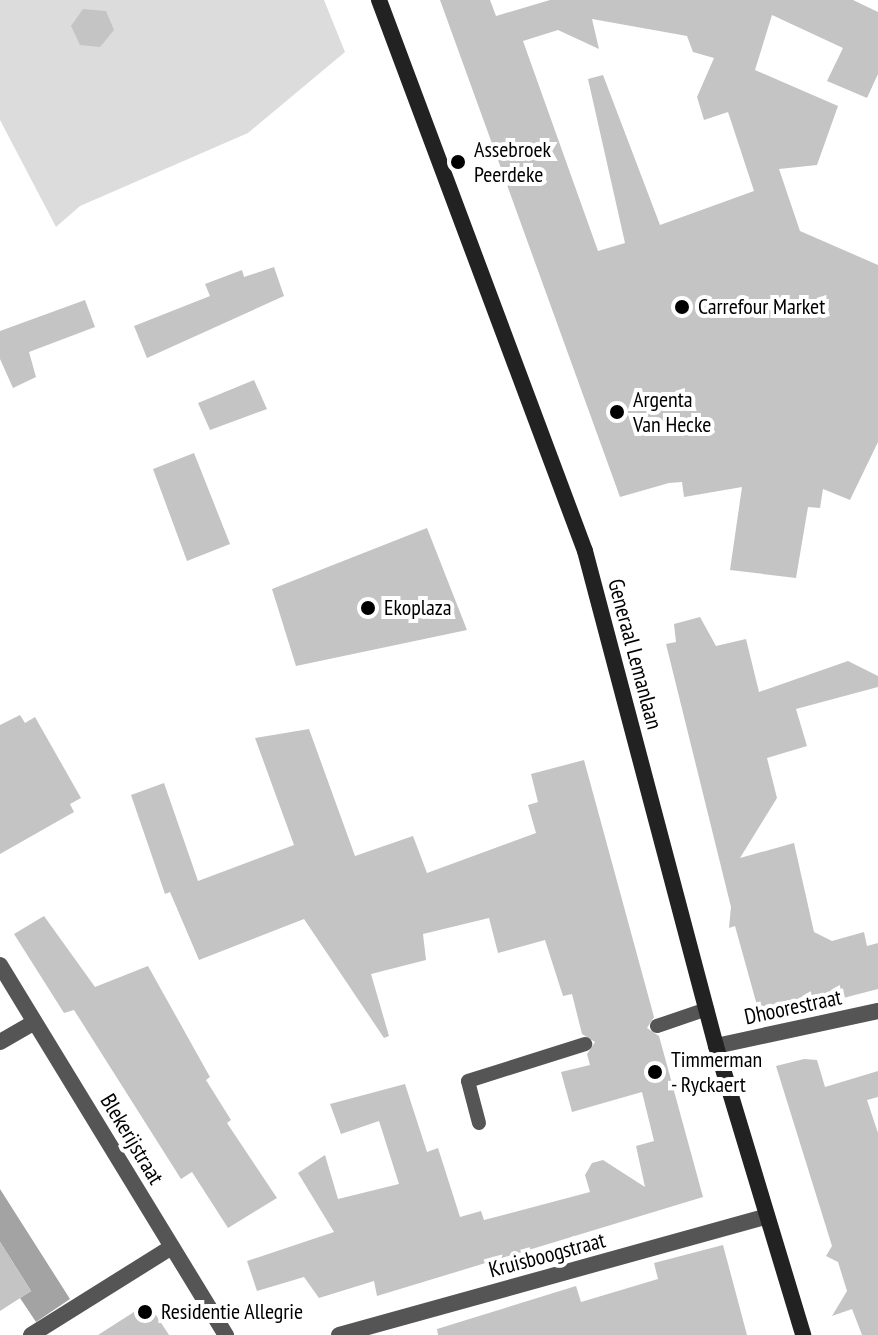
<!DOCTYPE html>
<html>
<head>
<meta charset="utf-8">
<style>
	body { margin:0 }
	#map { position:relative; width:878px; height:1335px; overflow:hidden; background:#fff; font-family:"PT Sans Narrow",sans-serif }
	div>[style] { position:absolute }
	.green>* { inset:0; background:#dcdcdc }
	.water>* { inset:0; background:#a3a3a3 }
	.building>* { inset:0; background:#c4c4c4 }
	.lane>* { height:14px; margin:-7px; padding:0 7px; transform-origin:7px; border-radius:7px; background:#555 }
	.street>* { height:16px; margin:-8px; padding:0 8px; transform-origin:8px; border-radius:8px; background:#555 }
	.secondary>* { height:16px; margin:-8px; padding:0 8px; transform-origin:8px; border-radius:8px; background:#222 }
	.dots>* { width:22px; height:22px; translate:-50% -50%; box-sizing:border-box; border:4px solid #fff; border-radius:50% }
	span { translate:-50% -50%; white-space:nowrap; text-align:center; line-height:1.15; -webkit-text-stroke:8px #fff; paint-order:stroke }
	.poi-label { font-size:22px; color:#000 }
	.left { translate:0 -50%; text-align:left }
	.street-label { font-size:22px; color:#000 }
</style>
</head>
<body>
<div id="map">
	<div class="green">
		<i style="clip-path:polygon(0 0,324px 0,345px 52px,248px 133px,80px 206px,56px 227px,0 120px)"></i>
	</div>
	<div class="water">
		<i style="clip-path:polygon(0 1189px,70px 1299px,36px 1322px,20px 1298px,31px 1291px,0 1242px)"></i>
	</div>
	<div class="building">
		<i style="clip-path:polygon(evenodd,440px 0,490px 0,496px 16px,550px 0,853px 0,878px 12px,878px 74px,867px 98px,827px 81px,843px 48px,772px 15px,755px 70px,838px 106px,817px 165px,779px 169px,800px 231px,878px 265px,878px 442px,850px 500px,823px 489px,820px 508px,808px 507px,796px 578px,730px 570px,742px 487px,684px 497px,682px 482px,669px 483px,620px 497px,440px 0,592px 19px,687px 36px,693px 52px,714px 58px,697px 97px,704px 120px,728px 112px,754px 191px,660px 225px,603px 75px,588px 79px,625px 243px,598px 251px,523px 41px,558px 30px,599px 49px,592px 19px)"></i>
		<i style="clip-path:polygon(83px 9px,106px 11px,114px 30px,100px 47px,80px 45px,71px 26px)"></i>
		<i style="clip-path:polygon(274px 267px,284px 296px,147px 358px,134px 326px,210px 296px,205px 284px,242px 270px,244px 277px)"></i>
		<i style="clip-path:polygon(85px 300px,95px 327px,29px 352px,36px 377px,13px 388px,0 359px,0 331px)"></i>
		<i style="clip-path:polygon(254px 380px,267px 409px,210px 430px,198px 403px)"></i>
		<i style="clip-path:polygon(194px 453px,230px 544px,187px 561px,153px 469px)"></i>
		<i style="clip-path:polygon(427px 528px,467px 630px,296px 666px,272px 589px)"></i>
		<i style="clip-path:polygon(700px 617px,716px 646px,746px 639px,759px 692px,848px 661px,878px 676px,878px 687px,796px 709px,807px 746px,767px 758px,777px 798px,740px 858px,794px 843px,814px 932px,832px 941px,864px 932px,867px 946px,878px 943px,878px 989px,774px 1016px,758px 1009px,735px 926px,729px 928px,731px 907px,666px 644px,676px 642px,674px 624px)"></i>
		<i style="clip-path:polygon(20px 715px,25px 723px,35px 717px,81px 798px,70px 804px,74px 812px,0 854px,0 725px)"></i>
		<i style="clip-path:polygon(309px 729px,355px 856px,413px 836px,427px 873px,536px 833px,528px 805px,538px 802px,531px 774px,584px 760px,654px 1017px,647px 1028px,659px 1036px,703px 1197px,377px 1296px,374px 1281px,319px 1298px,304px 1277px,257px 1291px,247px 1261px,334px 1232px,298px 1173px,325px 1155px,338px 1199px,399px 1184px,379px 1121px,341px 1134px,330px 1104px,405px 1084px,427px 1152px,438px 1148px,460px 1217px,481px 1211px,484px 1220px,590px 1192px,585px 1175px,592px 1163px,603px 1160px,645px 1187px,636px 1146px,654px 1141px,642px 1092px,572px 1112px,561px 1072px,590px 1065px,587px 1054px,595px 1042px,582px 1034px,572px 994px,563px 996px,545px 940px,498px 953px,489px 918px,423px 934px,426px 960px,371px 974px,389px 1036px,384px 1038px,304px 919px,199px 960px,170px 892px,165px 894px,131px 795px,164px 783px,198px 881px,294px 845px,255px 738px)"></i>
		<i style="clip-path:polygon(44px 916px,95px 987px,148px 966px,210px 1077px,206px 1080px,231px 1120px,227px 1123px,277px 1198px,228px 1228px,192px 1172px,181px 1179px,74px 1010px,64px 1013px,14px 934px)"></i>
		<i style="clip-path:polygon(804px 1059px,817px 1060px,825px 1087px,878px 1071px,878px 1097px,867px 1100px,878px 1133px,878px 1335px,862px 1335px,852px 1309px,832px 1316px,847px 1291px,838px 1262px,826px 1256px,832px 1246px,776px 1066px)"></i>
		<i style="clip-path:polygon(0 1242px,31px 1291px,0 1311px)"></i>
		<i style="clip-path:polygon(723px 1245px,747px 1335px,438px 1335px,437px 1329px,576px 1286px,581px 1302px,658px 1279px,654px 1263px)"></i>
		<i style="clip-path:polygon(148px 1303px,169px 1335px,98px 1335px)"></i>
	</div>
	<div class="lane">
		<i style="left:657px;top:1026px;width:53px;rotate:-18.8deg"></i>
		<i style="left:479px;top:1123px;width:43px;rotate:-104.7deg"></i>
		<i style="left:468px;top:1081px;width:123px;rotate:-17.5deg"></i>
	</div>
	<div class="street">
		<i style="left:0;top:965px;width:434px;rotate:58.6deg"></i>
		<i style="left:0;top:1042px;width:39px;rotate:-30deg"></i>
		<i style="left:716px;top:1046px;width:166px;rotate:-12.2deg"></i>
		<i style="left:31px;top:1335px;width:166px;rotate:-32deg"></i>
		<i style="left:339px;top:1335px;width:444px;rotate:-15.5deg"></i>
	</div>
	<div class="secondary">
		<i style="left:379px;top:0;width:588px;rotate:69.5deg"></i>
		<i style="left:585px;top:551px;width:512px;rotate:75.18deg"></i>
		<i style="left:716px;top:1046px;width:302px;rotate:73.2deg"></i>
	</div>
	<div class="dots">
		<i style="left:458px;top:162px;background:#000"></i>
		<i style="left:682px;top:307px;background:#000"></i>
		<i style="left:617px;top:412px;background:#000"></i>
		<i style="left:368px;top:608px;background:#000"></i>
		<i style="left:655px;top:1072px;background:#000"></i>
		<i style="left:145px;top:1312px;background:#000"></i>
	</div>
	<div class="poi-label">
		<span class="left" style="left:474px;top:162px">Assebroek<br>Peerdeke</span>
		<span class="left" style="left:698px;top:307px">Carrefour Market</span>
		<span class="left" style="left:633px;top:412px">Argenta<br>Van Hecke</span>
		<span class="left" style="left:384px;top:608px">Ekoplaza</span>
		<span class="left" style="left:671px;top:1072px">Timmerman<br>- Ryckaert</span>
		<span class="left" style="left:161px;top:1312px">Residentie Allegrie</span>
	</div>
	<div class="street-label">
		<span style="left:635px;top:654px;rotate:75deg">Generaal Lemanlaan</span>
		<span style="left:793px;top:1007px;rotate:-12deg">Dhoorestraat</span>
		<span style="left:132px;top:1139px;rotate:59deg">Blekerijstraat</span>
		<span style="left:547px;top:1255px;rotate:-15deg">Kruisboogstraat</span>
	</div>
</div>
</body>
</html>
